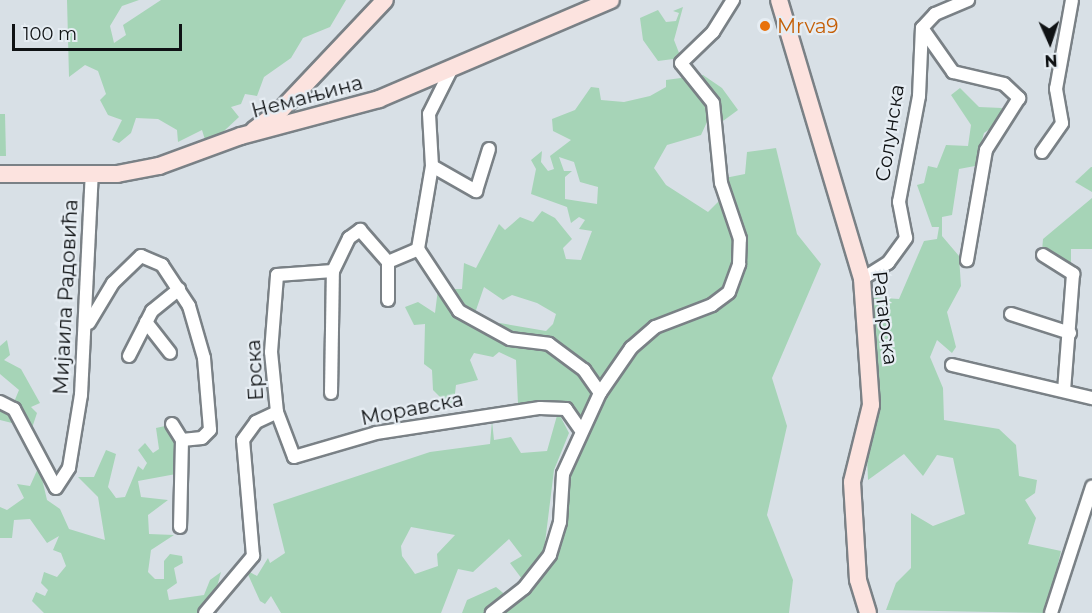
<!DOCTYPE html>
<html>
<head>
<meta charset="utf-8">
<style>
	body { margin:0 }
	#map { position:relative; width:1092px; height:613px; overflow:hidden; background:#d8e0e6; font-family:Montserrat,sans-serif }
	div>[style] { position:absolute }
	.green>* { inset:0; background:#a6d4b7 }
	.roads { filter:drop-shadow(2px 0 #7a8186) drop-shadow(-2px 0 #7a8186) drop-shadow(0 2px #7a8186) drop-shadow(0 -2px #7a8186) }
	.street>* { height:12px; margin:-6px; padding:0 6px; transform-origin:6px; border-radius:6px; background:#fff }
	.secondary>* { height:16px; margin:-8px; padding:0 8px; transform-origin:8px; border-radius:8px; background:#fce3df }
	.dots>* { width:16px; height:16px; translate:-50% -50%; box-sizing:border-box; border:3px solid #e6edf3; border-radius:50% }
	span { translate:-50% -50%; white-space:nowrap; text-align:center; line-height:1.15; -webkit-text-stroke:4.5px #e6edf3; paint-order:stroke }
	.food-label { font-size:20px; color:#c56008 }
	.left { translate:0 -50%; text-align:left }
	.street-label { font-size:20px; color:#0f1214 }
	.north { position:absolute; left:1020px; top:12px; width:60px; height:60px; -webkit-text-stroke:4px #e6edf3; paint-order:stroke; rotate:177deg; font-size:16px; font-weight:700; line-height:24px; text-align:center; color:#0f1214 }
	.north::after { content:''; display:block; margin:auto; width:21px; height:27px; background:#0f1214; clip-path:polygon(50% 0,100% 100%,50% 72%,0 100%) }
	.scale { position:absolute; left:12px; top:24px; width:170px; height:27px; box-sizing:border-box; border:3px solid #0f1214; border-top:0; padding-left:8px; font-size:18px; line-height:21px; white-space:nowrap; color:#0f1214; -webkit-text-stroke:4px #e6edf3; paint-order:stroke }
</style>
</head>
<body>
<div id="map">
	<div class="green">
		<i style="clip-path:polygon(67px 0,139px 0,122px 6px,110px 26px,114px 43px,126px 35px,123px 25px,161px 0,346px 0,330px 27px,303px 38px,291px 58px,264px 77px,257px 96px,245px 94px,241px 104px,231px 107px,239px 117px,224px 131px,225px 137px,206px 143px,202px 130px,178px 142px,177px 130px,158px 119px,136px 118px,131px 133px,119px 143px,112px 140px,122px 120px,108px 115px,100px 100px,106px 94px,98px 71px,85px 65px,69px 77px)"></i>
		<i style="clip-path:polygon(683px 7px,674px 40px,681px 58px,658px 61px,643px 40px,640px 18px,658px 10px,666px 22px,676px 21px,679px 13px,673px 11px)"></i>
		<i style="clip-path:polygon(evenodd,703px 75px,722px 88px,738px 110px,712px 129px,707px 122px,701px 135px,667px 145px,654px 168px,666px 185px,708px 212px,729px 191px,725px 178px,745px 174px,747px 152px,776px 148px,797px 234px,821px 264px,772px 378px,787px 426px,767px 515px,793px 580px,789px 613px,462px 613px,467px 600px,496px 587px,514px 602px,552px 562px,578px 434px,560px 403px,518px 404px,516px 360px,499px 352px,493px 357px,474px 353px,470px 360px,478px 380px,456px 385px,453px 410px,433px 390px,432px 370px,424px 364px,425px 324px,414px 325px,405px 307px,418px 302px,435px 313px,438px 289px,462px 289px,464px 263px,476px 268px,499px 224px,505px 230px,520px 217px,533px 222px,542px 211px,555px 218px,572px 239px,563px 248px,566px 259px,581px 260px,592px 231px,579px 229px,585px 220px,579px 217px,571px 223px,567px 207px,531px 194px,536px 169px,531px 160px,542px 151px,541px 162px,548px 171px,554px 169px,550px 156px,571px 140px,553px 131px,552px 119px,575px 110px,591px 87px,599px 88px,601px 100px,624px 102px,650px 96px,666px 87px,666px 80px,703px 75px,559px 157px,574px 162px,580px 182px,598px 187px,597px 204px,565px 199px,565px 177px,572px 171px,564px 171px,559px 157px,703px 75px,484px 287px,503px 300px,512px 295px,537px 303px,556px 314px,553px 324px,546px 331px,500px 323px,493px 329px,474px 316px,484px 287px)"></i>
		<i style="clip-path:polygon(960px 88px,979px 107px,1002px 108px,997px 124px,984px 133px,975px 166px,959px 169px,952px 215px,942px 217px,942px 236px,959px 256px,961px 286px,947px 312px,956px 347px,952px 353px,937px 340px,930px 357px,943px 388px,944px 420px,999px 429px,1016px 445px,1019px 476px,1037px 480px,1035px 493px,1025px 500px,1036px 518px,1028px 544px,1061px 551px,1047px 613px,886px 610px,896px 583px,911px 568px,911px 513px,933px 526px,965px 514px,953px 458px,937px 455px,923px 476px,904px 454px,868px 480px,866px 433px,868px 297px,899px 299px,924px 241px,937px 239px,939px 227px,932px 227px,917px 185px,924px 183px,928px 166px,937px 168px,946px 145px,968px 146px,971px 125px,951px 95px)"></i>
		<i style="clip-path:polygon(0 114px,5px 114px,6px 156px,0 156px)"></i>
		<i style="clip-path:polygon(1091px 167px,1092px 167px,1092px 192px,1075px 182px)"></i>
		<i style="clip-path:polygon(1092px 198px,1092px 249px,1071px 249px,1071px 269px,1042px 251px,1043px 239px)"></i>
		<i style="clip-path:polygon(7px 340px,10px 355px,4px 360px,21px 369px,40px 403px,31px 407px,37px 413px,32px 428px,0 420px,0 405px,14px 402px,19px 390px,0 374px,0 346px)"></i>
		<i style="clip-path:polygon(evenodd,558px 412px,569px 433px,554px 470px,544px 551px,522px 579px,510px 563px,522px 556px,509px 539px,473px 572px,458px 569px,441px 613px,281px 613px,271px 596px,265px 604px,260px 601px,246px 570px,257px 576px,268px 558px,270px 563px,285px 553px,273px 504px,430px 452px,490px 444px,492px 421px,494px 440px,511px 437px,521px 453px,547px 451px,558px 412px,411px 527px,455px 535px,437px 554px,438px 566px,415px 574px,402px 556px,401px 546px,411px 527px)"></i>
		<i style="clip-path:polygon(165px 426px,175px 443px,176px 474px,138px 481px,141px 497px,168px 500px,148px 515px,149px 534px,174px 535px,151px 550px,148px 572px,155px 579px,164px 579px,164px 561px,170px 554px,182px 556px,183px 563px,174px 568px,177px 583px,167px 590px,169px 600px,204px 595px,210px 580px,221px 572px,217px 587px,228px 588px,225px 601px,212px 613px,44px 613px,32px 601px,36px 592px,45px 596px,48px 590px,41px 583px,44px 572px,57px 577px,66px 566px,61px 553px,53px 550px,59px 536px,47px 543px,30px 519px,14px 520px,12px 538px,0 538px,0 507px,7px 510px,24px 498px,17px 484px,30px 486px,39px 466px,47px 500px,60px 509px,69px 529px,105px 540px,98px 497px,78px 477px,94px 477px,106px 450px,116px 454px,108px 487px,116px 498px,125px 497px,138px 466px,143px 470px,147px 463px,138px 450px,145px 443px,153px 453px,159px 449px,156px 428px)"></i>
	</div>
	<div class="roads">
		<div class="street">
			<i style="left:922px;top:28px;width:54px;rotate:54.8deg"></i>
			<i style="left:953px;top:72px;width:52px;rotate:13.2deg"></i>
			<i style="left:1004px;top:84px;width:21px;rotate:43deg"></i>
			<i style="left:1019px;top:98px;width:62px;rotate:122.4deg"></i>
			<i style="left:986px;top:150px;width:112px;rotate:99.8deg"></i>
			<i style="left:452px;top:68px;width:51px;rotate:116.6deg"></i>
			<i style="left:429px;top:114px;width:52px;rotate:86.7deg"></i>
			<i style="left:432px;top:166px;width:84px;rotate:99.6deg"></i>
			<i style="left:418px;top:249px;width:74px;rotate:56.5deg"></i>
			<i style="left:459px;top:311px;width:58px;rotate:28.8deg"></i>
			<i style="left:510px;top:339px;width:39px;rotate:7deg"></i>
			<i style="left:549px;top:344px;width:44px;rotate:36.6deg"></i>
			<i style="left:584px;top:370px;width:28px;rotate:55deg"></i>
			<i style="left:600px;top:393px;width:89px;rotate:114.6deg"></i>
			<i style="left:563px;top:474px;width:48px;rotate:93.6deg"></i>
			<i style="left:560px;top:522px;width:34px;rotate:107deg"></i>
			<i style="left:550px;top:555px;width:42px;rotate:128.2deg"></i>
			<i style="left:524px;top:588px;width:41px;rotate:142deg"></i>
			<i style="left:1042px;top:152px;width:35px;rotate:-55deg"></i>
			<i style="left:1062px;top:123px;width:35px;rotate:-100deg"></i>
			<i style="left:1056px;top:89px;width:90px;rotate:-79.8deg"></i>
			<i style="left:432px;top:166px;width:51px;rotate:29.6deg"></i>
			<i style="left:476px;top:191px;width:44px;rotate:-72.8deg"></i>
			<i style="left:1043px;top:255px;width:36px;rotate:32deg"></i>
			<i style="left:1073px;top:274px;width:116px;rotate:94.4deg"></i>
			<i style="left:388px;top:262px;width:38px;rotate:90deg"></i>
			<i style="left:862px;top:279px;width:31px;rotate:-32deg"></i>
			<i style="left:888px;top:263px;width:31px;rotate:-54deg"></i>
			<i style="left:906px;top:238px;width:37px;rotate:-101deg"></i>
			<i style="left:899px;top:202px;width:108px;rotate:-79.3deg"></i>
			<i style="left:919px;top:96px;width:68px;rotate:-87.5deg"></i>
			<i style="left:922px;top:28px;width:19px;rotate:-47deg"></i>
			<i style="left:935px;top:14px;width:36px;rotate:-23deg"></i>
			<i style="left:1011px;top:314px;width:62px;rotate:17.9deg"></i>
			<i style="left:146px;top:322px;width:39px;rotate:52deg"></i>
			<i style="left:89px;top:323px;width:47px;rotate:-59deg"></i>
			<i style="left:113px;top:283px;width:39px;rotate:-44deg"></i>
			<i style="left:141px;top:256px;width:23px;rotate:23deg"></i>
			<i style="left:162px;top:265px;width:49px;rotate:56.6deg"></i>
			<i style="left:189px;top:306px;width:54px;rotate:73.9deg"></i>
			<i style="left:204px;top:358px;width:72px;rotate:85.2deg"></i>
			<i style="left:210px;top:430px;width:11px;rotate:135deg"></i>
			<i style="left:202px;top:438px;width:20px;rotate:174deg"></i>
			<i style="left:182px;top:440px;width:87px;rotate:91.3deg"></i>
			<i style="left:129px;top:356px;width:51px;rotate:-62.9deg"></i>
			<i style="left:152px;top:311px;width:35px;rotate:-39deg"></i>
			<i style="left:952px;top:365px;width:144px;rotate:13.3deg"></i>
			<i style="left:331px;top:393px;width:122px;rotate:-89.1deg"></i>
			<i style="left:600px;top:393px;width:55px;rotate:-55.4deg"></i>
			<i style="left:631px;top:348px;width:32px;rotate:-41deg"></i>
			<i style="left:655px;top:327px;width:61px;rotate:-21.1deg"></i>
			<i style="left:712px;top:305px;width:21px;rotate:-37deg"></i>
			<i style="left:729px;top:292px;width:30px;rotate:-70deg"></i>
			<i style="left:739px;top:264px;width:25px;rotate:-88deg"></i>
			<i style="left:740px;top:239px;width:59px;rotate:-108.7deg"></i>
			<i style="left:721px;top:183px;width:80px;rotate:-95.7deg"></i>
			<i style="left:713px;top:103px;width:51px;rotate:-128.7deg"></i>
			<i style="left:681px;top:63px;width:45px;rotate:-44.1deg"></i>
			<i style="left:713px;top:32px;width:38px;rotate:-58deg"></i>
			<i style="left:0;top:402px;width:16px;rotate:27deg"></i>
			<i style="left:14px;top:409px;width:89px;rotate:62deg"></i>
			<i style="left:56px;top:488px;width:24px;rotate:-57deg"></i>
			<i style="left:69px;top:468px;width:74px;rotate:-80.7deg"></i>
			<i style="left:81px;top:395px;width:221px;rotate:-87.2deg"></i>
			<i style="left:277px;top:412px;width:48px;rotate:69.3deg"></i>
			<i style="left:294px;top:457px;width:85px;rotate:-16.3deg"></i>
			<i style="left:376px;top:433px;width:166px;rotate:-8.7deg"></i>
			<i style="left:540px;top:408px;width:26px;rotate:2deg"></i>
			<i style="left:566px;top:409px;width:24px;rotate:55deg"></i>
			<i style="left:172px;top:424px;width:19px;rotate:58deg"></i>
			<i style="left:205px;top:613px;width:75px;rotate:-49.9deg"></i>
			<i style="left:253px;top:556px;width:116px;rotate:-94.9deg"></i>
			<i style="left:243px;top:440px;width:22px;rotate:-54deg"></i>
			<i style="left:256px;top:422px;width:23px;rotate:-25deg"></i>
			<i style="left:277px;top:412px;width:60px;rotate:-95.7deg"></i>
			<i style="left:271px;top:352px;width:77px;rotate:-85.5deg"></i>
			<i style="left:277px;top:275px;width:56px;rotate:-4.1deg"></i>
			<i style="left:333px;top:271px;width:37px;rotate:-64deg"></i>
			<i style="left:349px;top:238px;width:14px;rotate:-36deg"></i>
			<i style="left:360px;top:230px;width:43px;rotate:48.8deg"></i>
			<i style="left:388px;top:262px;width:33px;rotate:-23deg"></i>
			<i style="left:1051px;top:613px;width:133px;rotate:-72deg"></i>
		</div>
		<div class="secondary">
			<i style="left:779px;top:0;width:291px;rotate:73.4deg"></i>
			<i style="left:862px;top:279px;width:126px;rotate:85.9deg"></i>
			<i style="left:871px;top:405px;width:79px;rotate:103.9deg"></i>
			<i style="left:852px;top:482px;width:98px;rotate:86.5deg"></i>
			<i style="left:858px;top:580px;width:34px;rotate:73deg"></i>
			<i style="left:254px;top:130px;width:34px;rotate:-37deg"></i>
			<i style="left:281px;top:110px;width:151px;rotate:-46.6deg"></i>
			<i style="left:0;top:174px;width:117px"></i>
			<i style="left:117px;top:174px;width:43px;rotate:-10.8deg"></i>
			<i style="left:159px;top:166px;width:87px;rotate:-20.1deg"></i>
			<i style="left:241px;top:136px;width:143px;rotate:-15deg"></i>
			<i style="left:379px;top:99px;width:252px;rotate:-23.1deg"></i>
		</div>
	</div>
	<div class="dots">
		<i style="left:765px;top:26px;background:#e8710a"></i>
	</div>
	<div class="food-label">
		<span class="left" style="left:777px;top:26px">Mrva9</span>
	</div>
	<div class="street-label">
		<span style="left:307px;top:97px;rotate:-15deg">Немањина</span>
		<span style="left:890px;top:133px;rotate:-81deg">Солунска</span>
		<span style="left:66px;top:297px;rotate:-87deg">Мијаила Радовића</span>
		<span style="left:885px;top:318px;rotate:83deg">Ратарска</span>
		<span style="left:255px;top:370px;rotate:-93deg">Ерска</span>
		<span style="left:412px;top:409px;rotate:-11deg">Моравска</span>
	</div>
	<div class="north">N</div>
	<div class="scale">100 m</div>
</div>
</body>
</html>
